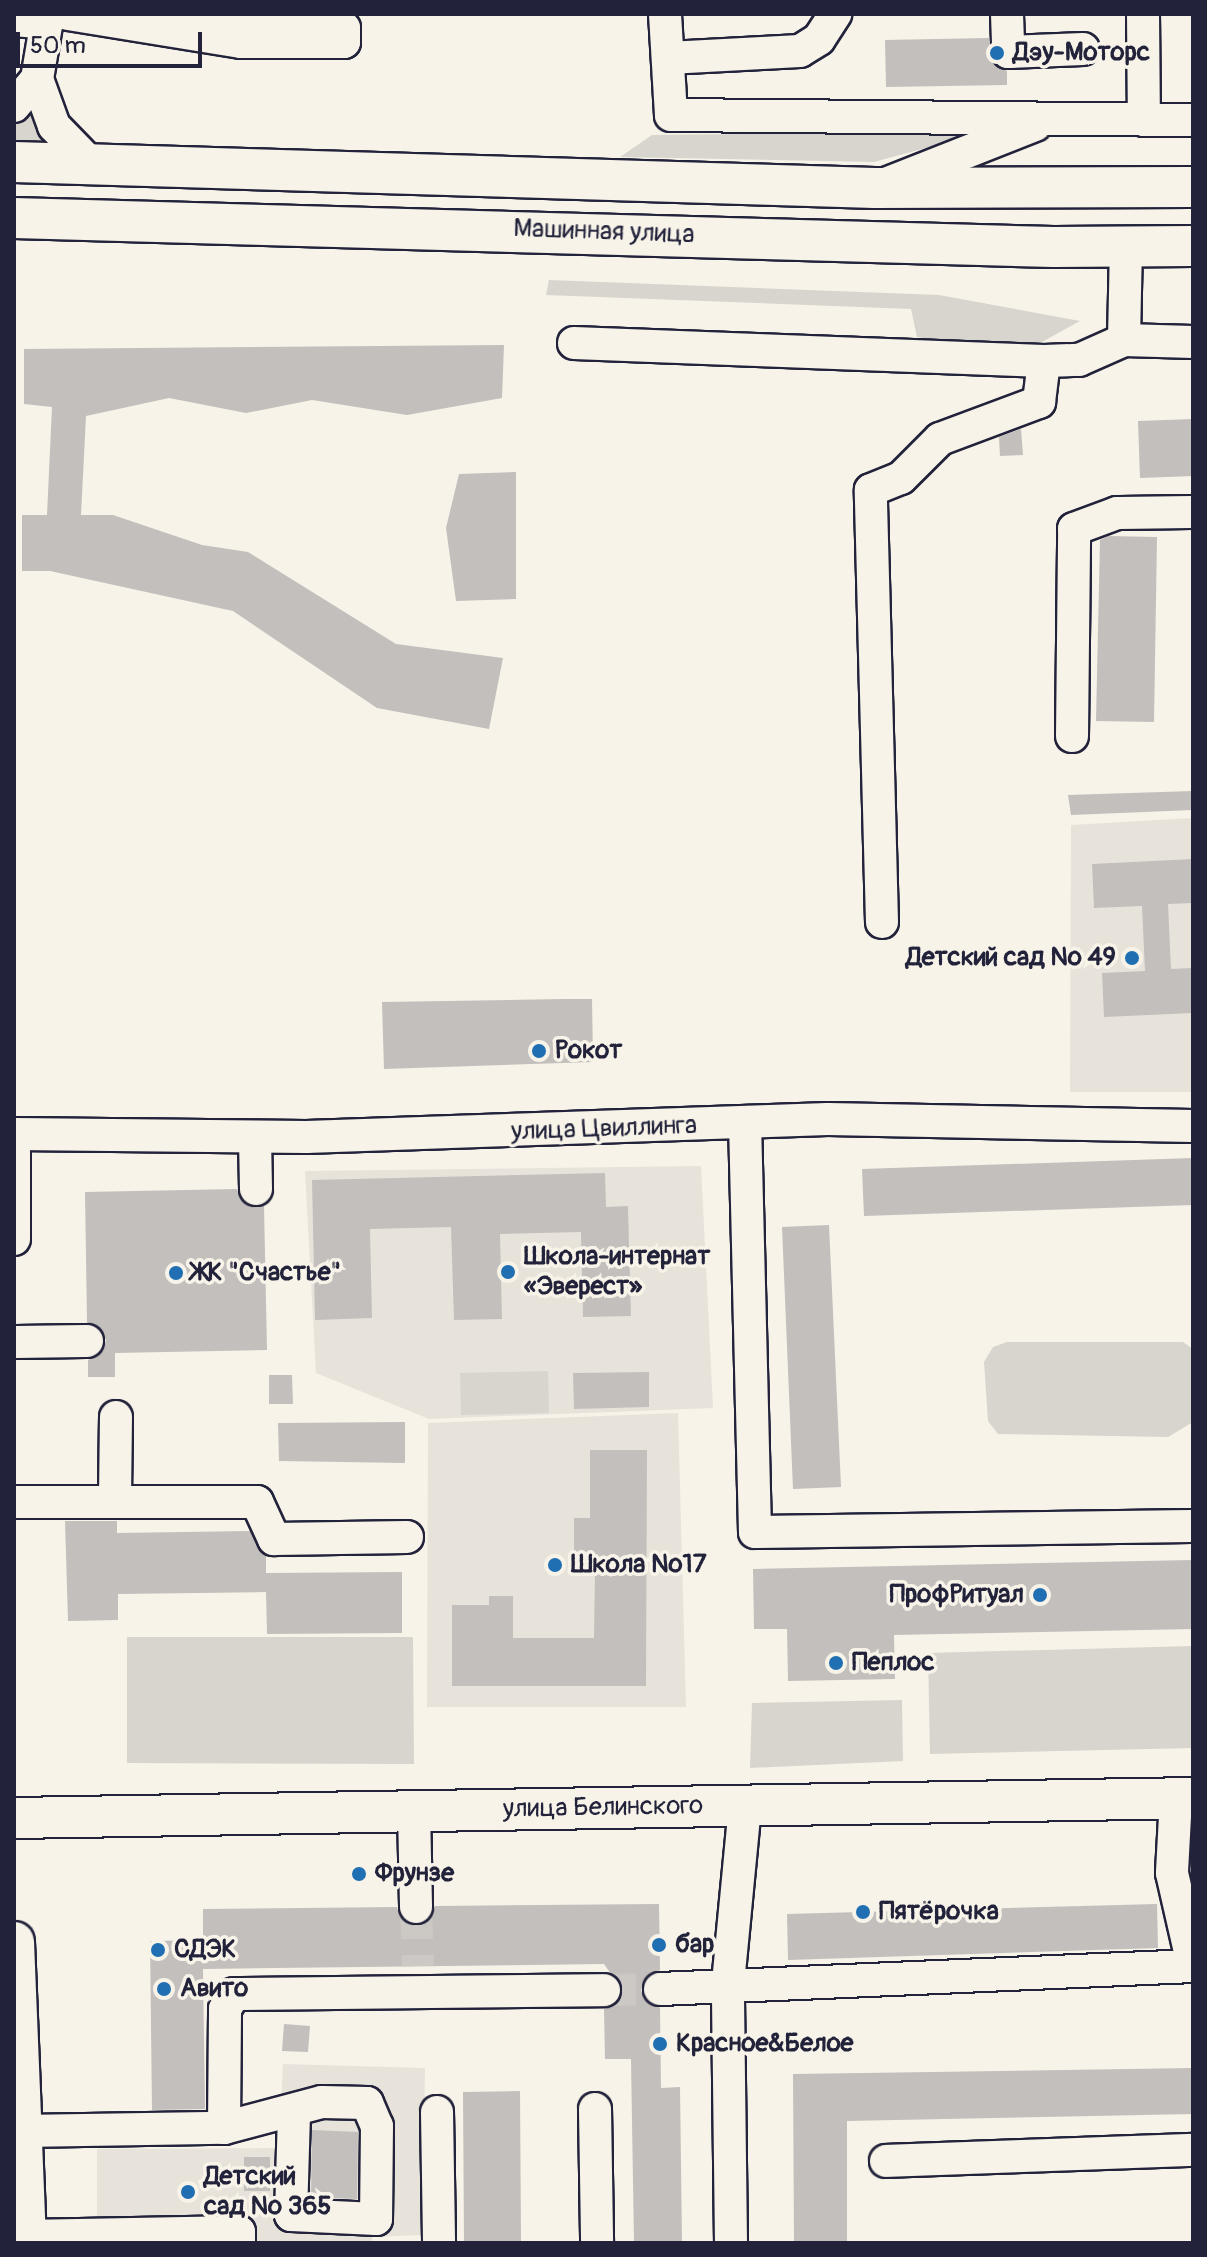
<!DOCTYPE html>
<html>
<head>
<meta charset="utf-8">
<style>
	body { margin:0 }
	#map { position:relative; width:1207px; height:2257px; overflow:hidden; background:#f7f3e8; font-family:Pangolin,sans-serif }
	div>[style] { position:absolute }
	.built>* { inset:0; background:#e7e3db }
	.green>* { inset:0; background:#d8d5cf }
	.building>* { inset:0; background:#c2bfbd }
	.minor-tunnel>* { height:32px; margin-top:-16px; transform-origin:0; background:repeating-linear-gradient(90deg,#ccc9c5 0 32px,transparent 0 48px) }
	.roads { filter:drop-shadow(2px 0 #22223b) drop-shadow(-2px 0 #22223b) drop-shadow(0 2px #22223b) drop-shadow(0 -2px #22223b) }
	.minor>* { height:32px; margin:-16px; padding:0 16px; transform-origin:16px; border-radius:16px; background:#f7f3e8 }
	.major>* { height:40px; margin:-20px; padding:0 20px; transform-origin:20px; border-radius:20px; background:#f7f3e8 }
	.dots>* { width:22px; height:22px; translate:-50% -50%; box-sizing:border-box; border:4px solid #f7f3e8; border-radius:50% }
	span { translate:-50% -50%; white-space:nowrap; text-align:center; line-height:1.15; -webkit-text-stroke:7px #f7f3e8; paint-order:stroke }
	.poi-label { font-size:26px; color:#22223b; font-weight:700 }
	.left { translate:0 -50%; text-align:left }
	.right { translate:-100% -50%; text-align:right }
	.street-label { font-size:26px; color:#22223b }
	.frame { position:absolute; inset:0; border:16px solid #22223b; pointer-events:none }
	.scale { position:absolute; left:16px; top:32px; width:186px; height:36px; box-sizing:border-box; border:4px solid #22223b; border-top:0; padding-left:10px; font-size:24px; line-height:28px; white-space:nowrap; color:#22223b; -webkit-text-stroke:6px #f7f3e8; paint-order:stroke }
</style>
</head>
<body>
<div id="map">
	<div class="built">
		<i style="clip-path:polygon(1193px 818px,1193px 1092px,1070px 1092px,1071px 825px)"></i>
		<i style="clip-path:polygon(701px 1166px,713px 1408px,429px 1419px,316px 1373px,305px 1171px)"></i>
		<i style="clip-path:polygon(678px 1413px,686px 1707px,427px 1707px,428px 1423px)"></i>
		<i style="clip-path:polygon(283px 2064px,425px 2068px,422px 2235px,372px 2237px,372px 2243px,97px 2243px,97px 2149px,279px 2148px)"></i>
	</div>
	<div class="green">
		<i style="clip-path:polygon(33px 100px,56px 145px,14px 143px,14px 119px)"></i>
		<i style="clip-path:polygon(988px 131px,874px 162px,620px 157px,652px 135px)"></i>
		<i style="clip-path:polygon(549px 280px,939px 295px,1080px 321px,1022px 353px,917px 337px,911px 309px,546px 295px)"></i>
		<i style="clip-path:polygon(1007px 1342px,1183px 1342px,1193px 1349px,1193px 1422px,1168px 1437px,998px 1434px,988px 1421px,984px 1362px,993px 1347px)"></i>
		<i style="clip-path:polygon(548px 1371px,549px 1413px,461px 1415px,460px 1373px)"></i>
		<i style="clip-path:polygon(127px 1637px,413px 1637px,414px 1764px,127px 1763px)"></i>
		<i style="clip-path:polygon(1193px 1646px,1193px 1748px,930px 1754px,928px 1653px)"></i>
		<i style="clip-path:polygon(902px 1700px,903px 1761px,750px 1768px,752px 1703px)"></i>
	</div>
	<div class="building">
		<i style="clip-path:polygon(989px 38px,992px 61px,1007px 71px,1007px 85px,886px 87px,885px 40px)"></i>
		<i style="clip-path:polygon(504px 345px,502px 398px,407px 415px,312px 400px,246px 413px,169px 398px,86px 416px,81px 515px,113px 515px,202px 545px,248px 552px,396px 644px,503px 658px,489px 729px,377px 708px,233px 611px,50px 571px,22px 571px,22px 515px,47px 515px,52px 407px,24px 404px,24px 349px)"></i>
		<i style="clip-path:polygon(1193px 419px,1193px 476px,1140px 478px,1138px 421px)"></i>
		<i style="clip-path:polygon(1021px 429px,1023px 455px,1000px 456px,999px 437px)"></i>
		<i style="clip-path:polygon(516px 472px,516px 599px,456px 601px,446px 528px,459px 474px)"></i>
		<i style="clip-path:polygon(1109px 536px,1157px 537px,1154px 722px,1096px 721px,1100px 540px)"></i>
		<i style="clip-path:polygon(1193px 791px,1193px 810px,1071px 815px,1068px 795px)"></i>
		<i style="clip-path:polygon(1193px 859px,1193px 903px,1168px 904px,1171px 969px,1193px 968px,1193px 1013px,1104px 1017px,1102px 973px,1145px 971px,1142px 906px,1094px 908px,1092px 864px)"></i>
		<i style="clip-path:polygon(563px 999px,592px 999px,593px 1062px,384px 1069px,382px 1002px)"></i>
		<i style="clip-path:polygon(1193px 1158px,1193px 1205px,864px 1216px,862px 1169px)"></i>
		<i style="clip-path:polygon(605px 1173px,606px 1207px,628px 1206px,631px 1316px,583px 1317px,581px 1232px,500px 1234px,502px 1319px,454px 1320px,451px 1227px,370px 1229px,372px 1318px,315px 1320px,312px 1180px)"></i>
		<i style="clip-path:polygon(237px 1189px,246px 1205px,264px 1206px,267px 1350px,115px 1353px,115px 1377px,88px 1377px,88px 1360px,103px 1351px,106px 1340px,87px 1322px,85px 1192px)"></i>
		<i style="clip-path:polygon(829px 1225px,841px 1487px,793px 1489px,782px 1227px)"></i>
		<i style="clip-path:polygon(649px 1372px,649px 1407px,574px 1409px,573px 1373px)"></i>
		<i style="clip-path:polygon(269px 1375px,292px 1375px,293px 1404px,269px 1404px)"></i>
		<i style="clip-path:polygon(405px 1422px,405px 1463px,279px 1461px,278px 1423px)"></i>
		<i style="clip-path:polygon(590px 1450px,647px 1450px,646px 1686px,452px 1686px,452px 1605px,489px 1605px,489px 1596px,513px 1596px,513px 1638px,594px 1638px,595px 1571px,574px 1571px,574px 1518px,590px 1518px)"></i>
		<i style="clip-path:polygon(65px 1521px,117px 1521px,117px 1533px,250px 1531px,266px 1556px,266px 1573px,402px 1572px,402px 1633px,267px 1634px,266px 1592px,118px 1594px,118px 1620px,68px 1621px)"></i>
		<i style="clip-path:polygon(1193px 1560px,1193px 1629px,894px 1635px,895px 1679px,788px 1681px,787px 1629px,754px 1629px,753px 1569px)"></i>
		<i style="clip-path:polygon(659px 1904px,660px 1970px,644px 1980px,641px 1991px,660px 2008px,661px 2088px,680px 2087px,682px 2243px,634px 2243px,631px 2059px,605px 2059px,604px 2009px,614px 2006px,623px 1991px,604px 1964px,203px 1969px,205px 2109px,152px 2110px,150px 1941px,203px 1940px,203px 1909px,397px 1907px,400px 1917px,416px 1926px,426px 1923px,435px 1906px)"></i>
		<i style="clip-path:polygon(1157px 1904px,1158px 1948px,788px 1960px,787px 1914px)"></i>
		<i style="clip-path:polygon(284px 2024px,310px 2026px,308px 2052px,282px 2051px)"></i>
		<i style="clip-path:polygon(1193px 2068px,1193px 2114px,847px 2121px,847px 2242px,794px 2243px,793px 2074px)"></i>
		<i style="clip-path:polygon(520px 2091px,521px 2243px,464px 2243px,463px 2092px)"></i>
		<i style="clip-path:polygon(312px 2130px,358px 2132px,357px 2199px,311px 2197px)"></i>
		<i style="clip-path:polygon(244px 2157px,270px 2157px,270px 2191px,244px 2191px)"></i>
	</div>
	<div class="minor-tunnel">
		<i style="left:416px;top:1907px;width:59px;rotate:88.1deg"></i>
		<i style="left:604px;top:1990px;width:56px;rotate:-1deg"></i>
	</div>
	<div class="roads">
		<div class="minor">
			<i style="left:68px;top:14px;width:175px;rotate:9.2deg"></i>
			<i style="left:241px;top:42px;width:103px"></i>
			<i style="left:344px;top:42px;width:14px;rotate:-90deg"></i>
			<i style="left:344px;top:28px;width:176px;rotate:-175.4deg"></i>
			<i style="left:665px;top:14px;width:101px;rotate:86.6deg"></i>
			<i style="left:671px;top:115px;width:522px;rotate:0.55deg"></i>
			<i style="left:1007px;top:14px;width:38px;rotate:88deg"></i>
			<i style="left:1008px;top:52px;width:75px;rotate:-2.3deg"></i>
			<i style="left:1143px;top:14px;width:106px;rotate:89.5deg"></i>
			<i style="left:14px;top:20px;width:33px;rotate:5deg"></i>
			<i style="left:668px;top:58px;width:132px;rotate:-3deg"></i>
			<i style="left:800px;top:51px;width:22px;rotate:-32deg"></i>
			<i style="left:819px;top:39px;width:30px;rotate:-57deg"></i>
			<i style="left:37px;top:79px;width:50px;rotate:70.1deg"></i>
			<i style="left:54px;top:126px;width:53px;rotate:45.8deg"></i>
			<i style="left:14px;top:106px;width:35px;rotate:-50deg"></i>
			<i style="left:37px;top:79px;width:66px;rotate:-80.4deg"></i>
			<i style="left:888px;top:183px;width:158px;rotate:-21.5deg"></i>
			<i style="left:1124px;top:340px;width:93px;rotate:-88.8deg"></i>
			<i style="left:574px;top:343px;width:470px;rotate:2.2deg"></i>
			<i style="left:1044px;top:361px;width:35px;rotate:-2deg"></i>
			<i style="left:1079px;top:360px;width:49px;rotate:-24deg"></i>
			<i style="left:1124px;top:340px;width:69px;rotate:1.7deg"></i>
			<i style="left:1072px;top:736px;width:207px;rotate:-89.4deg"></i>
			<i style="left:1074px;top:529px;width:46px;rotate:-20.4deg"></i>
			<i style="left:1117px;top:513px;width:76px;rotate:-0.8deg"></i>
			<i style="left:882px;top:922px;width:432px;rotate:-91.5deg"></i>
			<i style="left:871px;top:490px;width:32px;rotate:-22deg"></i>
			<i style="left:901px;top:478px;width:55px;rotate:-45deg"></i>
			<i style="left:940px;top:439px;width:106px;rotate:-20.5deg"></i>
			<i style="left:1039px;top:402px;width:41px;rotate:-83deg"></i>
			<i style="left:745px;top:1122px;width:410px;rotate:88.6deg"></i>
			<i style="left:755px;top:1532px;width:438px;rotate:-0.8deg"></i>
			<i style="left:255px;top:1137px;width:52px;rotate:88.9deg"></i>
			<i style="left:14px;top:1239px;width:105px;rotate:-90deg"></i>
			<i style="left:14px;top:1134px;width:292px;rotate:0.6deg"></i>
			<i style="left:306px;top:1137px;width:522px;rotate:-1.97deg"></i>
			<i style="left:828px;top:1119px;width:365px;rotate:1.1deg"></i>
			<i style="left:14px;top:1342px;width:73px;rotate:-0.8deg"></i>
			<i style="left:115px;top:1498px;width:81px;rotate:-89.3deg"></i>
			<i style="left:14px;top:1502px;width:243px"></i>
			<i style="left:257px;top:1502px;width:41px;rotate:65.3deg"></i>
			<i style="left:274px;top:1539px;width:133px;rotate:-0.9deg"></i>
			<i style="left:1176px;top:1798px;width:75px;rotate:93.1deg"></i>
			<i style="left:1172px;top:1873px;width:94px;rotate:77.1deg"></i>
			<i style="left:414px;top:1810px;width:97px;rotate:88.8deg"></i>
			<i style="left:660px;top:1989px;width:533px;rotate:-2.47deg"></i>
			<i style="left:595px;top:2109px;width:134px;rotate:89.1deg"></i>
			<i style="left:437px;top:2112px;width:131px;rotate:89.1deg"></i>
			<i style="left:224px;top:2128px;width:101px;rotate:-14.9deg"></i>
			<i style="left:322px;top:2102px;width:45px;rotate:1.3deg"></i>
			<i style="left:367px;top:2103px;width:25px;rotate:67deg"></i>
			<i style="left:377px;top:2126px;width:93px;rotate:90.6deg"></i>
			<i style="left:376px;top:2219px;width:85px;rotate:-177.3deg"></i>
			<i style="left:291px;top:2215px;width:102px;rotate:-88.3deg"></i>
			<i style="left:22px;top:2131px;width:202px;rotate:-0.9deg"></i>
			<i style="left:224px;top:2128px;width:119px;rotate:-89.5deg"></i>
			<i style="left:225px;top:2009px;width:17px;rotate:-59deg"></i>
			<i style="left:234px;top:1994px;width:370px;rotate:-0.6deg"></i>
			<i style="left:886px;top:2161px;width:307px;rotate:-2.1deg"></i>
			<i style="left:25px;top:2236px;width:214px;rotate:-1.1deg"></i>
			<i style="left:239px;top:2232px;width:11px;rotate:90deg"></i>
			<i style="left:731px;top:2243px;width:260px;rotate:-90.7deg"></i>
			<i style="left:728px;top:1983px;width:178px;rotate:-84.5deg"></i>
		</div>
		<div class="major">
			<i style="left:14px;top:162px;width:861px;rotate:1.73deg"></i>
			<i style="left:875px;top:188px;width:318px;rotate:-0.2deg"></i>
			<i style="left:14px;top:218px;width:1040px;rotate:1.6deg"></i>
			<i style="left:1054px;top:247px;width:139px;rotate:-0.4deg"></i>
			<i style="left:14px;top:1818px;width:1179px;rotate:-0.97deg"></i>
			<i style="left:14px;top:1942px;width:301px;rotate:87.7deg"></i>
		</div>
	</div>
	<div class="dots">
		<i style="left:997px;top:53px;background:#1f6fb2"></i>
		<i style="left:1132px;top:958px;background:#1f6fb2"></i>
		<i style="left:539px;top:1051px;background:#1f6fb2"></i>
		<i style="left:508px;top:1272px;background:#1f6fb2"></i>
		<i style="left:176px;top:1273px;background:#1f6fb2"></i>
		<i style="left:555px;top:1565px;background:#1f6fb2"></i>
		<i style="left:1040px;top:1595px;background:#1f6fb2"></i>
		<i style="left:836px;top:1663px;background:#1f6fb2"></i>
		<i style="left:359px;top:1874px;background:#1f6fb2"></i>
		<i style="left:863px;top:1912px;background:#1f6fb2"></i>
		<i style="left:659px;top:1945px;background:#1f6fb2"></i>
		<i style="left:158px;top:1950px;background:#1f6fb2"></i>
		<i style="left:164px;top:1989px;background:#1f6fb2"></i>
		<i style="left:660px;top:2044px;background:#1f6fb2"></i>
		<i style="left:188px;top:2192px;background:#1f6fb2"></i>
	</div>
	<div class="poi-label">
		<span class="left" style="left:1013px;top:53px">Дэу-Моторс</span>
		<span class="right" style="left:1116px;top:958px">Детский сад № 49</span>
		<span class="left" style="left:555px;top:1051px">Рокот</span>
		<span class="left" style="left:524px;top:1272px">Школа-интернат<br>«Эверест»</span>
		<span class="left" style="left:192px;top:1273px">ЖК "Счастье"</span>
		<span class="left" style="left:571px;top:1565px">Школа №17</span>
		<span class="right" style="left:1024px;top:1595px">ПрофРитуал</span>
		<span class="left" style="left:852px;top:1663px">Пеплос</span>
		<span class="left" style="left:375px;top:1874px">Фрунзе</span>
		<span class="left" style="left:879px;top:1912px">Пятёрочка</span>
		<span class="left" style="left:675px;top:1945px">бар</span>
		<span class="left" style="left:174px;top:1950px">СДЭК</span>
		<span class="left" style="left:180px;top:1989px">Авито</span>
		<span class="left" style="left:676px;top:2044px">Красное&amp;Белое</span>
		<span class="left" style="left:204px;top:2192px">Детский<br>сад № 365</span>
	</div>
	<div class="street-label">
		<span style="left:604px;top:232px;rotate:2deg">Машинная улица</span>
		<span style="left:604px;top:1129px;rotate:-2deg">улица Цвиллинга</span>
		<span style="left:603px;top:1808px;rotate:-1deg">улица Белинского</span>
	</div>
	<div class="frame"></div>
	<div class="scale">50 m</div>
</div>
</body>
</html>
